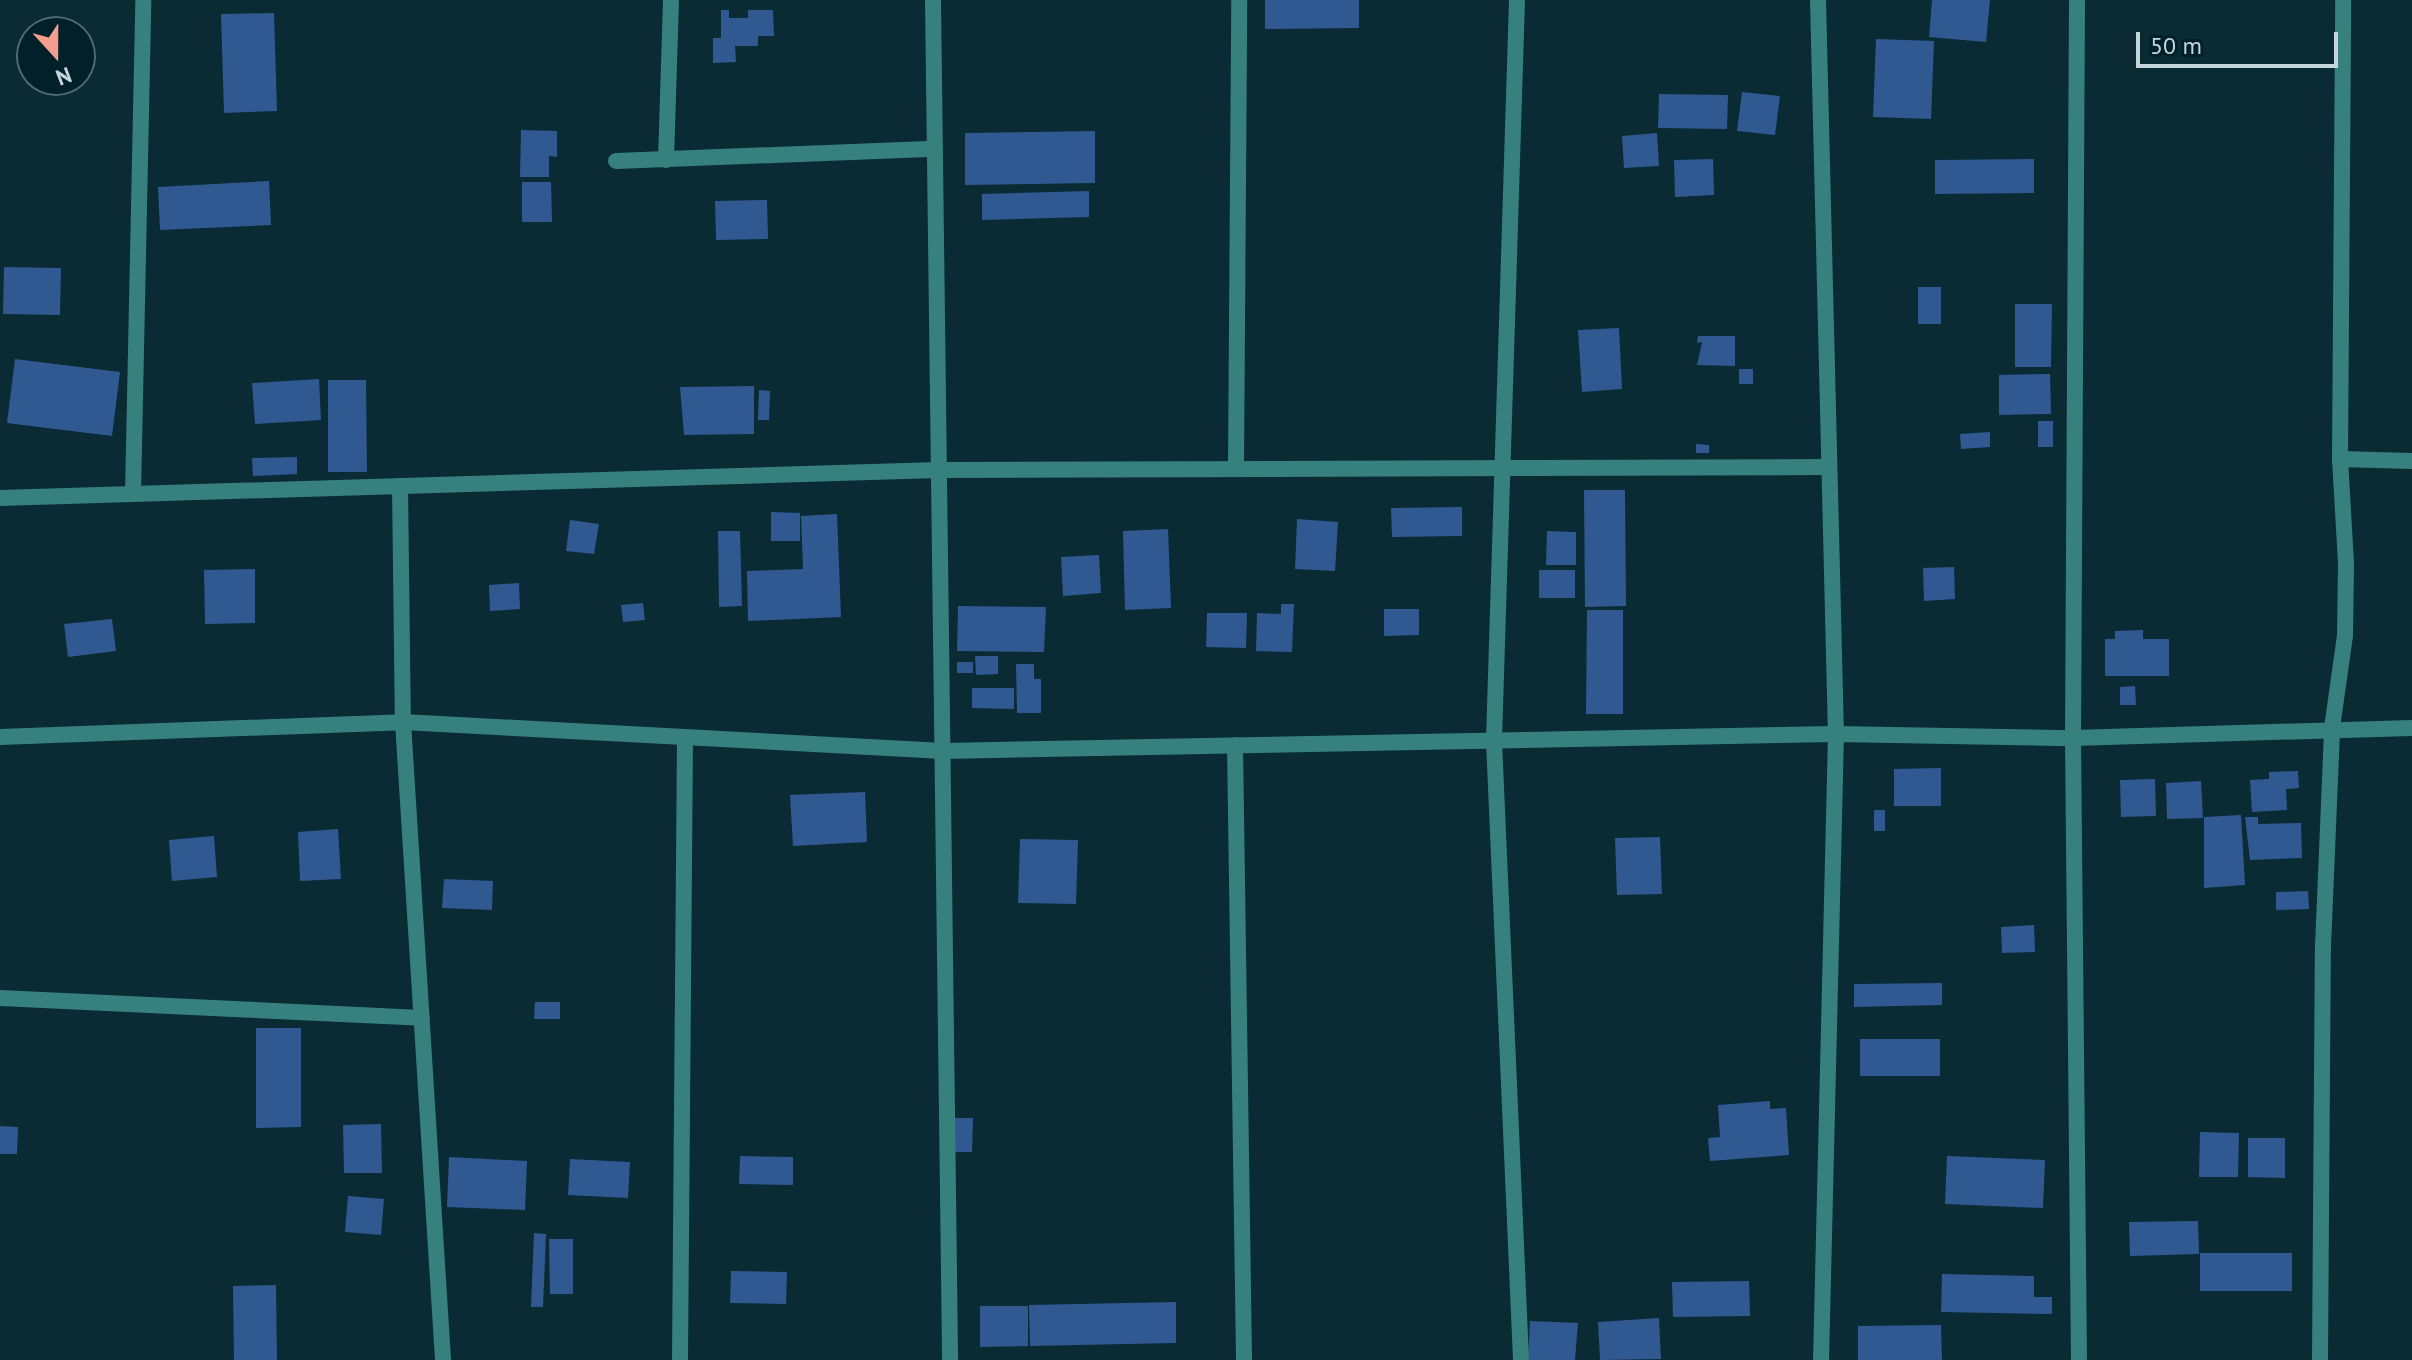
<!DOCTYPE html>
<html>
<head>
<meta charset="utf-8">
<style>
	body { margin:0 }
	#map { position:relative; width:2412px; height:1360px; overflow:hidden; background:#0a2a34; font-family:"PT Sans",sans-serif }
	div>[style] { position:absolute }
	.building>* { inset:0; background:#305992 }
	.minor>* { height:16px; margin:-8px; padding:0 8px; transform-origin:8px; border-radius:8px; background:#36817d }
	span { translate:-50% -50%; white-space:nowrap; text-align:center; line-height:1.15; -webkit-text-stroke:7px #01202a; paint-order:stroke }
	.north { position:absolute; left:16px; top:16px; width:80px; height:80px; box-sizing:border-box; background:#01202a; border:2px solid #4f6871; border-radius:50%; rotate:159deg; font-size:22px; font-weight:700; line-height:32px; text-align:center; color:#c4d5dc }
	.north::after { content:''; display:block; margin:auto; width:28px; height:36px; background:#f59d8e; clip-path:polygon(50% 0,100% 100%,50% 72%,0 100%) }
	.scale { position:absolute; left:2136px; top:32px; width:202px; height:36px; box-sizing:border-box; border:4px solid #c4d5dc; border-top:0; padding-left:10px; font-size:24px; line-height:28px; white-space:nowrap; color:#c4d5dc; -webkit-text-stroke:6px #01202a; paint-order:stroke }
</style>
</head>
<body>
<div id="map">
	<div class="building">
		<i style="clip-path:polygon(1265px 0,1359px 0,1359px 28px,1265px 29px)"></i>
		<i style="clip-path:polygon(1932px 0,1990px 0,1986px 42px,1929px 37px)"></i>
		<i style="clip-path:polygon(721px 10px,729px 10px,729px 18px,748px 18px,748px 10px,773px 10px,774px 36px,758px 36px,758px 46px,735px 46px,736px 62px,713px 63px,713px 38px,721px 38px)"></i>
		<i style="clip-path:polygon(274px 13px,277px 111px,224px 113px,221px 14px)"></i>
		<i style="clip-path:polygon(1876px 39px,1934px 41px,1931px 119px,1873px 117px)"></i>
		<i style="clip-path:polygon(1742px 92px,1780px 96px,1775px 135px,1737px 131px)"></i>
		<i style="clip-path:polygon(1659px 94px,1728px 95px,1727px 129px,1658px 128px)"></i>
		<i style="clip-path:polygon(521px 130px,557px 131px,557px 157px,549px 156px,549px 177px,520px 177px)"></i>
		<i style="clip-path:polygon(1095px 131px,1095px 183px,965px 185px,965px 133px)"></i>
		<i style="clip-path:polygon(1657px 133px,1659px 166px,1624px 168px,1622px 136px)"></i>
		<i style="clip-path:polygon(1713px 159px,1714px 195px,1675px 197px,1674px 160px)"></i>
		<i style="clip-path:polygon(2034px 159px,2034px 193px,1935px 194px,1935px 160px)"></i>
		<i style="clip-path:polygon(269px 181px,271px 225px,160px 230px,158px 187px)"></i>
		<i style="clip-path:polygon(522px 182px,551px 182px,552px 222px,522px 222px)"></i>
		<i style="clip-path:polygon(1089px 191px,1089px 217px,982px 220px,982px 194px)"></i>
		<i style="clip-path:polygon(767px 200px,768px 239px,716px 240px,715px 201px)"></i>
		<i style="clip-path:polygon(4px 267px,61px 268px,60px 315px,3px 314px)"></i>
		<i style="clip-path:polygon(1918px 287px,1941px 287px,1941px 324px,1918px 324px)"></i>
		<i style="clip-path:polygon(2015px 304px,2052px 304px,2051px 367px,2015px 367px)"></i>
		<i style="clip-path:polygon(1619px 328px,1622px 389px,1582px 392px,1578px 330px)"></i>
		<i style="clip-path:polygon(1698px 336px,1735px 336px,1735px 366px,1697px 365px,1702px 342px,1697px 343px)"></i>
		<i style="clip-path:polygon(15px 359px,120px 372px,112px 436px,7px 423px)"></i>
		<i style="clip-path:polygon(1739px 369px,1753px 369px,1753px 384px,1739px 384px)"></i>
		<i style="clip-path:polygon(2050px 374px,2051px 414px,1999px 415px,1999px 375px)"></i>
		<i style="clip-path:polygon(319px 379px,321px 420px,255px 424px,252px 383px)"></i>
		<i style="clip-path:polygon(328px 380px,366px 380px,367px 472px,328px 472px)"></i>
		<i style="clip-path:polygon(754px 386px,754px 434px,684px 435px,680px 387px)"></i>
		<i style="clip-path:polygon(759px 390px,770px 391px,769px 420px,758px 420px)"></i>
		<i style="clip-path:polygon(2038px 421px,2053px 421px,2053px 447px,2038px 447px)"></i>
		<i style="clip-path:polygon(1990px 432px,1990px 447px,1961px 449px,1960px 434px)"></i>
		<i style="clip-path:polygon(1696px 444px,1709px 445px,1709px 453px,1696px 453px)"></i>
		<i style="clip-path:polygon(297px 457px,297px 474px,253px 476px,252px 458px)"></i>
		<i style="clip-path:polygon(1584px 490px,1625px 490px,1626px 606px,1585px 607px)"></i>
		<i style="clip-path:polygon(1462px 507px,1462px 536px,1392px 537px,1391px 508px)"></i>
		<i style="clip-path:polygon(771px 512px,800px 513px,800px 541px,771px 541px)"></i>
		<i style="clip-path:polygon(837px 514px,841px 617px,748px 621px,747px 571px,803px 569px,801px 516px)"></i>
		<i style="clip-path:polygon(1297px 519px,1338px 522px,1335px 571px,1295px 569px)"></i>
		<i style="clip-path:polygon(570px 520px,599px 524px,594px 554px,566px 551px)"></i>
		<i style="clip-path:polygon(1168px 529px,1171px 608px,1125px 610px,1123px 531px)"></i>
		<i style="clip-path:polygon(718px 531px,740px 531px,742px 606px,719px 607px)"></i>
		<i style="clip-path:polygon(1547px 531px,1576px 532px,1576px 565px,1546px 565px)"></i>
		<i style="clip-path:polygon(1099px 555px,1101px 593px,1063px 596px,1061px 557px)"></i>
		<i style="clip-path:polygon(1954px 567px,1955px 599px,1924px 601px,1923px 568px)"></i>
		<i style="clip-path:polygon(255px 569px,255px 623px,205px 624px,204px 570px)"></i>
		<i style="clip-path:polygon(1539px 570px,1575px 570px,1575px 598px,1539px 598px)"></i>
		<i style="clip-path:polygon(519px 583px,520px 609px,490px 611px,489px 585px)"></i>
		<i style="clip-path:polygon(643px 603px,645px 620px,623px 622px,621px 605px)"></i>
		<i style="clip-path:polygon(1281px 604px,1294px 604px,1292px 652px,1256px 651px,1257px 613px,1281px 614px)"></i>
		<i style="clip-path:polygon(958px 606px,1046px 607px,1044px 652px,957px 651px)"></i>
		<i style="clip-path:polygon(1384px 609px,1419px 609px,1419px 635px,1384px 636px)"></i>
		<i style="clip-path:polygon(1587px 610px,1623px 610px,1623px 714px,1586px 714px)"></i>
		<i style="clip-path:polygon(1207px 613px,1247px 613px,1246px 648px,1206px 647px)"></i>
		<i style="clip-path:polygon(112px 619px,116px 651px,68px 657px,64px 624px)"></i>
		<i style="clip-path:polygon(2143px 630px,2143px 639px,2169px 639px,2169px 676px,2105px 676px,2105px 639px,2115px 639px,2115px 631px)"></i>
		<i style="clip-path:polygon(975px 656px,998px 656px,998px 674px,976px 675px)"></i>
		<i style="clip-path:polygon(957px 662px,973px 662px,973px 673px,957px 673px)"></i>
		<i style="clip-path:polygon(1016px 664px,1034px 664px,1034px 679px,1041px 679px,1041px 713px,1017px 713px)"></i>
		<i style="clip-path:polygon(2135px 686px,2136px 705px,2120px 705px,2120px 687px)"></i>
		<i style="clip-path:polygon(972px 688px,1014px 688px,1014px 709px,972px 708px)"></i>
		<i style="clip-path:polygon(1941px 768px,1941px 806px,1894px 806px,1894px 769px)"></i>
		<i style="clip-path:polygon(2298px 771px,2299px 788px,2286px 789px,2287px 810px,2252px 812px,2250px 780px,2269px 779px,2269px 772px)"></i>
		<i style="clip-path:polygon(2155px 779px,2156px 816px,2121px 817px,2120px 780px)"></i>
		<i style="clip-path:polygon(2201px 781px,2203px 818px,2167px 819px,2166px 783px)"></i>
		<i style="clip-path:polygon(865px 792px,867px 842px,793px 846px,790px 795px)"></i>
		<i style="clip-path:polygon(1874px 810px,1885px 810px,1885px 831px,1874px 831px)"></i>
		<i style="clip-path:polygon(2241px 815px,2245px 885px,2204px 888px,2204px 817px)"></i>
		<i style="clip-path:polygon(2245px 817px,2258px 817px,2258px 824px,2301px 823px,2302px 858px,2250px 860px)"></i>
		<i style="clip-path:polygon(338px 829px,341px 879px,300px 881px,298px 832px)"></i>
		<i style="clip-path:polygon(214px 836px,217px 877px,172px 881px,169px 840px)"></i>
		<i style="clip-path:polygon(1660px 837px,1662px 894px,1617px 895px,1615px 838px)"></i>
		<i style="clip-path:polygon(1020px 839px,1078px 840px,1076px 904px,1018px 903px)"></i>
		<i style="clip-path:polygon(444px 879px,493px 881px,492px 910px,442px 908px)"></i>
		<i style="clip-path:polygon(2308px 891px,2309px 909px,2276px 910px,2276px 892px)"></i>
		<i style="clip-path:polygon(2034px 925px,2035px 952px,2002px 953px,2001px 927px)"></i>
		<i style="clip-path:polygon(1942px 983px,1942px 1005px,1854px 1007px,1854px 984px)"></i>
		<i style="clip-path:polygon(535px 1002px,560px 1002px,560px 1019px,534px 1019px)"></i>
		<i style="clip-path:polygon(256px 1028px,301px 1028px,301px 1127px,256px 1128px)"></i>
		<i style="clip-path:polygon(1860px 1039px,1940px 1039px,1940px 1076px,1860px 1076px)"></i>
		<i style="clip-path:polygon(1770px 1101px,1770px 1109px,1786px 1108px,1789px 1155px,1710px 1161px,1708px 1138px,1720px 1137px,1718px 1105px)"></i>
		<i style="clip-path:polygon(951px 1118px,973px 1118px,972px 1152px,950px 1152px)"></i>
		<i style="clip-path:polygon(381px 1124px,382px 1173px,344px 1173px,343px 1125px)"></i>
		<i style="clip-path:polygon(0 1126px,18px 1127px,17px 1154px,0 1154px)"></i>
		<i style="clip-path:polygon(2200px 1132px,2239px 1133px,2238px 1177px,2199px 1177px)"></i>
		<i style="clip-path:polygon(2248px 1138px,2285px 1138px,2285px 1178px,2248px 1177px)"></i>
		<i style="clip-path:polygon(740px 1156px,793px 1157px,793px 1185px,739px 1184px)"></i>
		<i style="clip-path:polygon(1947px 1156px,2045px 1160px,2043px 1208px,1945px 1204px)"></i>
		<i style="clip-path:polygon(449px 1157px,527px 1161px,525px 1210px,447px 1207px)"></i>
		<i style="clip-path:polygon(570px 1159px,630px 1162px,628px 1198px,568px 1195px)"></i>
		<i style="clip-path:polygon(348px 1196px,384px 1199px,381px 1235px,345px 1232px)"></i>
		<i style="clip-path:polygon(2198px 1221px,2199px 1254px,2130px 1256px,2129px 1222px)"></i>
		<i style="clip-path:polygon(534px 1233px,546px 1234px,543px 1307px,531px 1307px)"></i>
		<i style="clip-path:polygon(549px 1239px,573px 1239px,573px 1294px,550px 1294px)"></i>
		<i style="clip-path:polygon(2200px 1253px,2292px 1253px,2292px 1291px,2200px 1291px)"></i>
		<i style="clip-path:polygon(731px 1271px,787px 1272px,786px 1304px,730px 1303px)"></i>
		<i style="clip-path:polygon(1942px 1274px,2034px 1276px,2034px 1297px,2052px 1297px,2052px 1314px,1941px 1312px)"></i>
		<i style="clip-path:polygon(1749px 1281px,1750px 1316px,1673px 1317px,1672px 1282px)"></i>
		<i style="clip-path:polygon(276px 1285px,277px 1360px,234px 1360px,233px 1286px)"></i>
		<i style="clip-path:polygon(1176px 1302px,1176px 1343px,1030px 1346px,1029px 1305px)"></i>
		<i style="clip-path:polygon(980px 1306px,1028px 1306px,1028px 1346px,980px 1347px)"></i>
		<i style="clip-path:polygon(1659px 1318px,1661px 1359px,1600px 1360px,1598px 1322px)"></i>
		<i style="clip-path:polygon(1530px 1321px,1578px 1323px,1575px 1360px,1528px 1360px)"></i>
		<i style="clip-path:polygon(1941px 1325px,1942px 1360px,1858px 1360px,1858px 1326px)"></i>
	</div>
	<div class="minor">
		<i style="left:933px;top:0;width:1360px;rotate:89.28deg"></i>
		<i style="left:1517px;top:0;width:741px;rotate:91.78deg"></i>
		<i style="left:1494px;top:741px;width:620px;rotate:87.5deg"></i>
		<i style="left:1818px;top:0;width:734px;rotate:88.6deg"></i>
		<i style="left:1836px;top:734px;width:626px;rotate:91.37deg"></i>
		<i style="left:2077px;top:0;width:738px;rotate:90.31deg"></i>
		<i style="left:2073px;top:738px;width:622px;rotate:89.45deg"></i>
		<i style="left:666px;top:160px;width:160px;rotate:-88.2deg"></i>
		<i style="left:616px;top:161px;width:319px;rotate:-2.2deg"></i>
		<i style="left:2340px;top:459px;width:72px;rotate:1.6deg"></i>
		<i style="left:1236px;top:468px;width:468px;rotate:-89.6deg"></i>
		<i style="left:400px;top:486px;width:236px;rotate:89.3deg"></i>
		<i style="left:403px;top:722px;width:639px;rotate:86.41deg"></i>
		<i style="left:133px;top:494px;width:494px;rotate:-88.8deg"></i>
		<i style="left:0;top:498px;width:939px;rotate:-1.71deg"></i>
		<i style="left:939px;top:470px;width:890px;rotate:-0.19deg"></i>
		<i style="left:0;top:737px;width:403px;rotate:-2.1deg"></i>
		<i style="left:403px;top:722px;width:541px;rotate:3.07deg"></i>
		<i style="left:943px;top:751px;width:893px;rotate:-1.09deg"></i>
		<i style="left:1836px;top:734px;width:237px;rotate:1deg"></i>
		<i style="left:2073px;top:738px;width:339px;rotate:-1.7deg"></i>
		<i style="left:1235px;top:745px;width:615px;rotate:89.16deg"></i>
		<i style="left:0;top:998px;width:422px;rotate:2.7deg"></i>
		<i style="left:680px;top:1360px;width:620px;rotate:-89.54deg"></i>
		<i style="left:2320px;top:1360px;width:414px;rotate:-89.6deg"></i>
		<i style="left:2323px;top:946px;width:218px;rotate:-87.6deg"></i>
		<i style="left:2332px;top:728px;width:93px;rotate:-82deg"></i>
		<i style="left:2345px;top:636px;width:73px;rotate:-89.2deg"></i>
		<i style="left:2346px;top:563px;width:104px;rotate:-93.3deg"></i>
		<i style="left:2340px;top:459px;width:459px;rotate:-89.6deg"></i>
	</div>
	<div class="north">N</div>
	<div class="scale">50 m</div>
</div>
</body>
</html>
